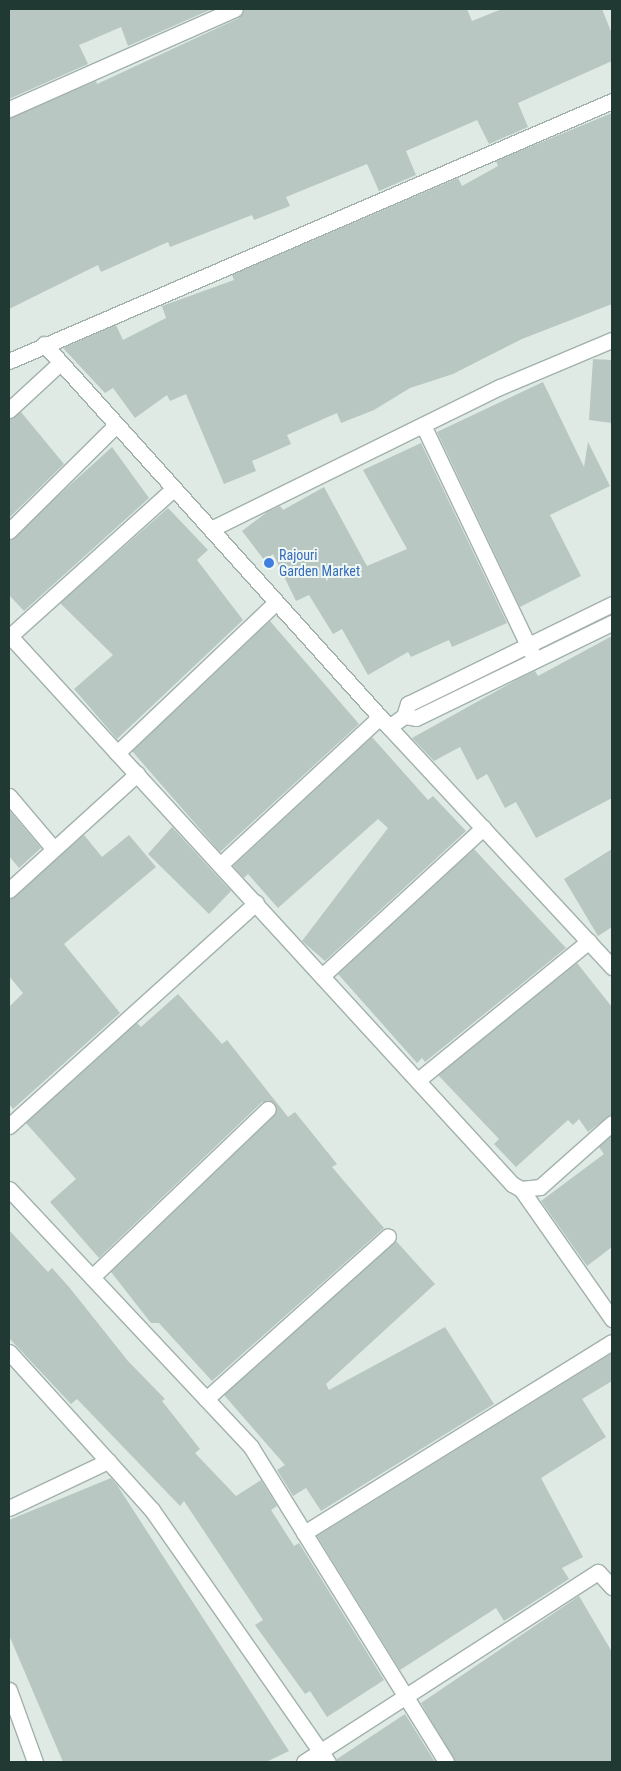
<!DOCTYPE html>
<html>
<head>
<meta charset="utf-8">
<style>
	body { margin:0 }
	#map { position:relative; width:621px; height:1771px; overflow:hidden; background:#dfeae5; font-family:"Roboto Condensed",sans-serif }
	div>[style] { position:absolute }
	.building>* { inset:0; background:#b8c7c1 }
	.roads { filter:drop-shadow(1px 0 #a2b1ac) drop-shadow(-1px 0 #a2b1ac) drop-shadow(0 1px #a2b1ac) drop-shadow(0 -1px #a2b1ac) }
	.minor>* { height:15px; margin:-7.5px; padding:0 7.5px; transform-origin:7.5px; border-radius:7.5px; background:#fff }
	.dots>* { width:14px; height:14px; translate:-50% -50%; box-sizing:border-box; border:2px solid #eff7f3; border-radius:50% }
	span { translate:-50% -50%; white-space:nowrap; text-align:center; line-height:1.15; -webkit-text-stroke:4px #eff7f3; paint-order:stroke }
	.shop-label { font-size:14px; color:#366cbe }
	.left { translate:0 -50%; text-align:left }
	.frame { position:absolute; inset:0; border:10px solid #213933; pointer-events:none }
</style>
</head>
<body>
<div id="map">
	<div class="building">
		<i style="clip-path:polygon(9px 9px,212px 9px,128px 46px,121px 27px,84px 43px,79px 45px,88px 64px,9px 99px)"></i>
		<i style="clip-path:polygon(244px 9px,467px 9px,472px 21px,502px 9px,602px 9px,612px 34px,612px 61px,518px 103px,528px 127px,489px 144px,477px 120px,406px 151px,416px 175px,379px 191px,367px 164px,286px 197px,290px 206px,254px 220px,252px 215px,170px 247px,168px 242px,101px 272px,98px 265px,9px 309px,9px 118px,96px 81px,97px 84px,239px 18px)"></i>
		<i style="clip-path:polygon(612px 113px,612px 304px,522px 339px,453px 374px,410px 388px,374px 410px,341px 423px,337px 413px,287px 435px,291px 444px,252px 461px,256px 471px,224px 484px,186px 394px,170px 401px,167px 395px,135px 418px,113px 388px,105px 393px,63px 348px,116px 325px,123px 340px,166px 318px,162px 306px,234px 280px,232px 275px,458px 178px,462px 186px,498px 166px,496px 161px)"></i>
		<i style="clip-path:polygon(593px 359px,612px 360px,612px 423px,589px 420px)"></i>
		<i style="clip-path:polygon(543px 382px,584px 467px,588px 442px,610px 486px,550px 515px,581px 576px,520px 607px,437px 432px)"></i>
		<i style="clip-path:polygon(21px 412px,64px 464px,9px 518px,9px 419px)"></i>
		<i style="clip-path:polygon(421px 443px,507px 623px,452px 647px,449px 640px,411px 657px,408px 652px,368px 675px,342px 629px,333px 634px,309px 595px,296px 601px,273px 554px,265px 561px,242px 531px,267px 512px,280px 506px,283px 510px,324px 487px,367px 566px,407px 549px,363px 470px)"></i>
		<i style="clip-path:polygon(112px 447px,149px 498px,24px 611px,9px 595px,9px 540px)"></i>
		<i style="clip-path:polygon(168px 508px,208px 550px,197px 560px,243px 620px,117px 739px,74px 689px,113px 655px,60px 603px)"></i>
		<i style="clip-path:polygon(270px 621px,359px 724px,220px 852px,132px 751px)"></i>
		<i style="clip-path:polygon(612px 636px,612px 798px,536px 838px,516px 802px,505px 808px,487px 774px,477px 780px,460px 747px,434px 761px,412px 738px,520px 678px,535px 671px,538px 676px)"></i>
		<i style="clip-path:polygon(372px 737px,428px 800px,433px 796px,466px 831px,325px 961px,302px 941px,388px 828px,378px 819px,278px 908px,248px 874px,244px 878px,233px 866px)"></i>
		<i style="clip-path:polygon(9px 810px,41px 848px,19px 868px,9px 856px)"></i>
		<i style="clip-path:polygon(172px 827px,231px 891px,209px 914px,148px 854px)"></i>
		<i style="clip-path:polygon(84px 835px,102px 857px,129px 835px,156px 867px,64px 944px,120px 1013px,13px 1109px,9px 1104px,9px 1007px,23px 993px,9px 976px,9px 900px)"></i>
		<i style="clip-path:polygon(474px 849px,566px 948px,425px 1062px,422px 1058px,417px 1063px,338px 974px)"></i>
		<i style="clip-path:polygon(612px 849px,612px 927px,598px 936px,564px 879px)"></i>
		<i style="clip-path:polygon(577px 963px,612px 1007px,612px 1114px,588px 1132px,579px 1119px,573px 1125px,568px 1120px,516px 1167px,494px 1144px,499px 1139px,438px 1075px)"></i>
		<i style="clip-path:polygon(178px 994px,222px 1044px,227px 1040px,288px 1117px,295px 1112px,337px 1164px,332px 1167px,384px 1228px,212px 1381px,159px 1323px,151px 1323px,111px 1272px,274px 1116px,275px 1103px,262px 1102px,99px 1258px,50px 1202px,76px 1179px,26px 1123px,137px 1023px,141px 1027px)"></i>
		<i style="clip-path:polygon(612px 1135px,612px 1247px,587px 1266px,541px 1201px,604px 1154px,599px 1147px)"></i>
		<i style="clip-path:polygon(9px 1230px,48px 1272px,52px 1268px,69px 1287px,128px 1361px,165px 1399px,162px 1401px,200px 1449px,195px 1453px,236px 1496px,261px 1480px,277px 1506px,271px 1510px,294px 1546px,299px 1543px,384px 1680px,327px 1717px,310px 1691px,305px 1694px,255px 1625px,263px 1620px,184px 1501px,180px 1506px,77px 1399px,71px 1404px,9px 1338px)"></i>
		<i style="clip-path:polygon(396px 1241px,435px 1284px,326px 1384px,329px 1390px,445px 1327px,494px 1404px,321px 1511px,306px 1488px,293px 1496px,277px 1470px,285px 1465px,224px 1395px)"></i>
		<i style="clip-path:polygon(612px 1353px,612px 1381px,582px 1399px,606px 1437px,541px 1478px,583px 1557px,562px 1568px,569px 1579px,504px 1621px,496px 1608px,400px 1670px,317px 1536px)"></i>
		<i style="clip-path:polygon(111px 1478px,117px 1485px,289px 1751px,266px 1762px,63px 1762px,9px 1635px,9px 1520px)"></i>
		<i style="clip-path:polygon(579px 1596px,612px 1652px,612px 1762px,455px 1762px,421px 1703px)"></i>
		<i style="clip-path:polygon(405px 1714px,435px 1762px,337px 1762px,337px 1759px)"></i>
	</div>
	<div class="roads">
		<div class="minor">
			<i style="left:9px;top:109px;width:247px;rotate:-23.9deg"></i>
			<i style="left:44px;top:344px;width:515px;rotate:47.99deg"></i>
			<i style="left:389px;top:727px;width:328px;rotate:47.1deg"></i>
			<i style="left:9px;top:361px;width:657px;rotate:-23.32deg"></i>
			<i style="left:9px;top:410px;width:69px;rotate:-42.7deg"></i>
			<i style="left:423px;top:425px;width:260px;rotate:64.5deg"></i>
			<i style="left:211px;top:529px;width:322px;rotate:-26.2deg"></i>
			<i style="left:500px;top:387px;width:121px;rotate:-22.8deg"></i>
			<i style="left:9px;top:531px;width:149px;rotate:-44.7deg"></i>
			<i style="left:9px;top:635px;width:745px;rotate:47.5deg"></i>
			<i style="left:512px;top:1184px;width:10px;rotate:29deg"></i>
			<i style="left:521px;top:1189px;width:19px;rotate:-6deg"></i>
			<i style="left:540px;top:1187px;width:96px;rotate:-41.6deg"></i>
			<i style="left:10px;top:636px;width:219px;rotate:-42deg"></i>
			<i style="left:404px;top:716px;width:12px;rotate:9deg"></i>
			<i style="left:416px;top:718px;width:218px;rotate:-25.9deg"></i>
			<i style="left:389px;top:727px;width:19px;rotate:-36deg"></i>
			<i style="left:404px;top:716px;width:13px;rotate:-72deg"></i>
			<i style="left:408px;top:704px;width:227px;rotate:-26.1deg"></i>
			<i style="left:117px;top:753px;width:219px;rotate:-43.5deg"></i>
			<i style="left:9px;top:796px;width:68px;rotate:49.8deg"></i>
			<i style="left:220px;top:865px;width:218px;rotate:-42.8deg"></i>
			<i style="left:9px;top:890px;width:173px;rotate:-42.2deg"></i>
			<i style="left:322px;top:976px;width:219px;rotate:-42.6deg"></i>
			<i style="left:418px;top:1080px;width:220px;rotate:-39.1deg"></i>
			<i style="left:9px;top:1126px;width:333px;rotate:-42.1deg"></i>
			<i style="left:9px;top:1189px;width:354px;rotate:46.8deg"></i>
			<i style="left:251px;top:1447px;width:370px;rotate:58.2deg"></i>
			<i style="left:521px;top:1189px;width:159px;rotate:55deg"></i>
			<i style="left:92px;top:1277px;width:243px;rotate:-43.7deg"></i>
			<i style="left:9px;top:1352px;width:147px;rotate:47.8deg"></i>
			<i style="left:206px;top:1399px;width:244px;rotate:-41.8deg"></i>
			<i style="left:9px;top:1508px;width:110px;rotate:-25.4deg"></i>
			<i style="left:108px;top:1461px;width:66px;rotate:48.1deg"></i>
			<i style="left:152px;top:1510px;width:307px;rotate:55.1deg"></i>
			<i style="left:304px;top:1533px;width:362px;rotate:-31.8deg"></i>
			<i style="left:9px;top:1690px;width:77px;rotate:70.1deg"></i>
			<i style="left:304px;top:1762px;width:350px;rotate:-32.9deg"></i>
			<i style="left:598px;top:1572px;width:21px;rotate:47deg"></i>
		</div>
	</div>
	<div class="dots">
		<i style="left:269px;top:563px;background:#3f7fe0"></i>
	</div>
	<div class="shop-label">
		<span class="left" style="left:279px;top:563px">Rajouri<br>Garden Market</span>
	</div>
	<div class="frame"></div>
</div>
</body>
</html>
